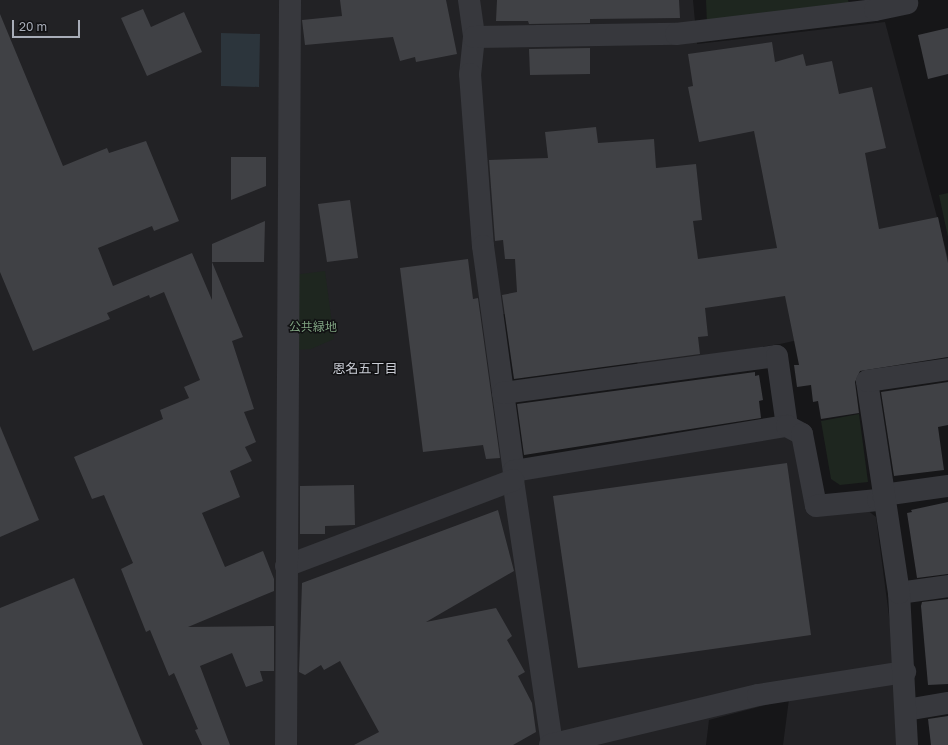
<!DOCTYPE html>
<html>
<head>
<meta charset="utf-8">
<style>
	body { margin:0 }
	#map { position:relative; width:948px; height:745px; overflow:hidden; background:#161618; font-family:"Golos Text","Noto Sans JP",sans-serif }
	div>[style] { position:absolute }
	.built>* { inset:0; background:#222225 }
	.green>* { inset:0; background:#1e261f }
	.water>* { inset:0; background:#2c353c }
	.building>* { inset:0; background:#404145 }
	.minor>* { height:22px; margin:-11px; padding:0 11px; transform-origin:11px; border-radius:11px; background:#37383d }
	span { translate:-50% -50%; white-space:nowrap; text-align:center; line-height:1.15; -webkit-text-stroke:3px #111113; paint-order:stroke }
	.park-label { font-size:12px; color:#7fa381 }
	.neighbourhood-label { font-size:13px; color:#c9ccd4 }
	.scale { position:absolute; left:12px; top:20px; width:68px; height:18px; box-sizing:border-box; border:2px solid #a8adb8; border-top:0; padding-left:5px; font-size:12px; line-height:14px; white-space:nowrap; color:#a8adb8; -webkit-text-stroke:3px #111113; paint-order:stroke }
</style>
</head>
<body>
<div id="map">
	<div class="built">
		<i style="clip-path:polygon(0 0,693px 0,697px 44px,885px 22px,948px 258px,948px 307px,780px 344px,638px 366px,626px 303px,484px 316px,506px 470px,788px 434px,796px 441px,809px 515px,867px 510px,876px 517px,899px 692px,900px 745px,783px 745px,789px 699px,709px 720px,706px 745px,0 745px)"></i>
	</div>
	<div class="green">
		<i style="clip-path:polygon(706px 0,848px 0,849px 3px,707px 24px)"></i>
		<i style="clip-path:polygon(948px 193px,948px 237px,939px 195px)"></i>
		<i style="clip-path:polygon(325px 271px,334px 339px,311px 349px,294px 350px,293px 275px)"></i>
		<i style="clip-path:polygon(859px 414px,868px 482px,840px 485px,831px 479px,821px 421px)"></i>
	</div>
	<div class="water">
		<i style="clip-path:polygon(221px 33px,260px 34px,259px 87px,221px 86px)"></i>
	</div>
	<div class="building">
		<i style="clip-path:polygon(340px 0,446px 0,457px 54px,416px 62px,415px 57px,400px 61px,393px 37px,305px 45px,302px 20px,342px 16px)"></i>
		<i style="clip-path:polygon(497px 0,679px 0,680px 18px,590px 19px,590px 23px,529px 24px,528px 21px,496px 21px)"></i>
		<i style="clip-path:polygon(143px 9px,151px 27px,184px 12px,202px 52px,147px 76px,121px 18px)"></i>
		<i style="clip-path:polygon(0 14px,63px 166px,107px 148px,109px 153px,146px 141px,179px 221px,154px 231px,152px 226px,98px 248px,113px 286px,192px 253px,212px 300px,212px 244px,265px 221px,264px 262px,212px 262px,243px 337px,232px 341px,254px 409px,244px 412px,256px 442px,245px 447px,252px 461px,230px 471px,240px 497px,202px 513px,225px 567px,263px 551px,274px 579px,274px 591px,188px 627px,274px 626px,274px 671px,260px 671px,263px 681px,246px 687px,232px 653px,200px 666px,230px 745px,202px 745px,195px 730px,198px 729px,174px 673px,169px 676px,150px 630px,146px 632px,121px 569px,133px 563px,104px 495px,92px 499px,74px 457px,163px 419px,160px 410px,189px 398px,184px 387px,200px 380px,164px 292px,150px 298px,149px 295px,107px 313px,110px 319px,33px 351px,0 272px)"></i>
		<i style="clip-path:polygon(948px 28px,948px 74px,928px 79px,918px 35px)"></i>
		<i style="clip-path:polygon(772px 42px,775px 62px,803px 54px,806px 66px,832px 61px,839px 94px,872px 87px,886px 148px,865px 153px,879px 229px,938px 217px,948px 263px,948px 357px,860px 371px,855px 382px,859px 413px,821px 419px,818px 401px,813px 402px,811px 385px,797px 387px,794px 365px,799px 365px,785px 296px,705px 308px,708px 336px,698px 337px,700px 354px,514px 379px,502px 295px,517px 292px,515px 259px,505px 259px,503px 240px,495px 241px,489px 160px,548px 158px,545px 132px,596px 127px,598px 143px,654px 139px,656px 168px,696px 164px,702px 220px,693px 221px,698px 259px,777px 248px,754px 131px,699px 142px,688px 87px,693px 86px,688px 54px)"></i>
		<i style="clip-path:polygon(590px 48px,590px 74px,530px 75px,529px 49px)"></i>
		<i style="clip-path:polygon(231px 157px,266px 157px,266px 186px,231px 200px)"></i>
		<i style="clip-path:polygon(350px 200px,358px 258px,327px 262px,318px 204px)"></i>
		<i style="clip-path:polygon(468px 259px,473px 299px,478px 298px,500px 458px,486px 459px,483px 445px,423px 452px,400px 268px)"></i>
		<i style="clip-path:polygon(755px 372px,755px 376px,759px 375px,763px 400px,759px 401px,761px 418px,524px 455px,517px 404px)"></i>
		<i style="clip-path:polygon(948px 382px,948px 425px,938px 427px,944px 470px,894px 476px,881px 392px)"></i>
		<i style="clip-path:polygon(0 426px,39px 520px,0 537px)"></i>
		<i style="clip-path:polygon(787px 463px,811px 635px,578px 668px,553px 496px)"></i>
		<i style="clip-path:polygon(354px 485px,355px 525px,325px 526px,325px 534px,300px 534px,300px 486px)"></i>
		<i style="clip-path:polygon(948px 502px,948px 574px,917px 578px,907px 513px,912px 512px,911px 510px)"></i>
		<i style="clip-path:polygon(498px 510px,514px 571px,426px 622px,496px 608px,512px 636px,507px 640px,525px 672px,518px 676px,532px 703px,536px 732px,513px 745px,354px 745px,379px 732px,340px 661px,324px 670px,321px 665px,305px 675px,299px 672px,302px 583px)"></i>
		<i style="clip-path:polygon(74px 578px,143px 745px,0 745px,0 608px)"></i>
		<i style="clip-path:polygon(948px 599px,948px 684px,928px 685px,921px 606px,922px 602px)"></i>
		<i style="clip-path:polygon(948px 716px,948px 745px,931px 745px,928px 719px)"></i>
	</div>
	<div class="minor">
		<i style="left:469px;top:0;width:37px;rotate:82deg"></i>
		<i style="left:474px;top:37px;width:37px;rotate:96deg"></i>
		<i style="left:470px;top:74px;width:172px;rotate:85.7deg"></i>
		<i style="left:483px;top:246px;width:227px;rotate:82.2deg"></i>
		<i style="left:514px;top:471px;width:9px;rotate:96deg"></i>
		<i style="left:513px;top:480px;width:267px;rotate:81.6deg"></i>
		<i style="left:474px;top:37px;width:202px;rotate:-0.9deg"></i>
		<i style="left:676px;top:34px;width:200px;rotate:-6.9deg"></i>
		<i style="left:875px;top:10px;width:33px;rotate:-12deg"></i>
		<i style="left:503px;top:393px;width:276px;rotate:-7.7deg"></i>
		<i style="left:777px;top:356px;width:71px;rotate:81.9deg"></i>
		<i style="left:514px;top:471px;width:277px;rotate:-9.4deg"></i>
		<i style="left:787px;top:426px;width:17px;rotate:28deg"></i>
		<i style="left:802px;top:434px;width:73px;rotate:79deg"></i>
		<i style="left:816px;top:506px;width:62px;rotate:-5.5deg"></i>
		<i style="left:878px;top:500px;width:7px;rotate:-45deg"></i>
		<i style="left:883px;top:495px;width:66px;rotate:-7.9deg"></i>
		<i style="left:286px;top:566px;width:243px;rotate:-20.7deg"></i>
		<i style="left:899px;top:593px;width:49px;rotate:-8.1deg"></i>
		<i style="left:906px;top:710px;width:43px;rotate:-9.5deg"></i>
		<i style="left:286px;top:745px;width:745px;rotate:-89.69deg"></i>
		<i style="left:550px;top:745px;width:214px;rotate:-13.5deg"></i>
		<i style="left:758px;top:695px;width:149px;rotate:-8.9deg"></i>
		<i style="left:907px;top:745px;width:152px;rotate:-93deg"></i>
		<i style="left:899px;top:593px;width:214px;rotate:-98.6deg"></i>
		<i style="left:867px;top:381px;width:82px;rotate:-8.4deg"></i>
	</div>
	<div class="park-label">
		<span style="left:313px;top:327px">公共緑地</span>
	</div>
	<div class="neighbourhood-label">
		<span style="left:365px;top:368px">恩名五丁目</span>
	</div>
	<div class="scale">20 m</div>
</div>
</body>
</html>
